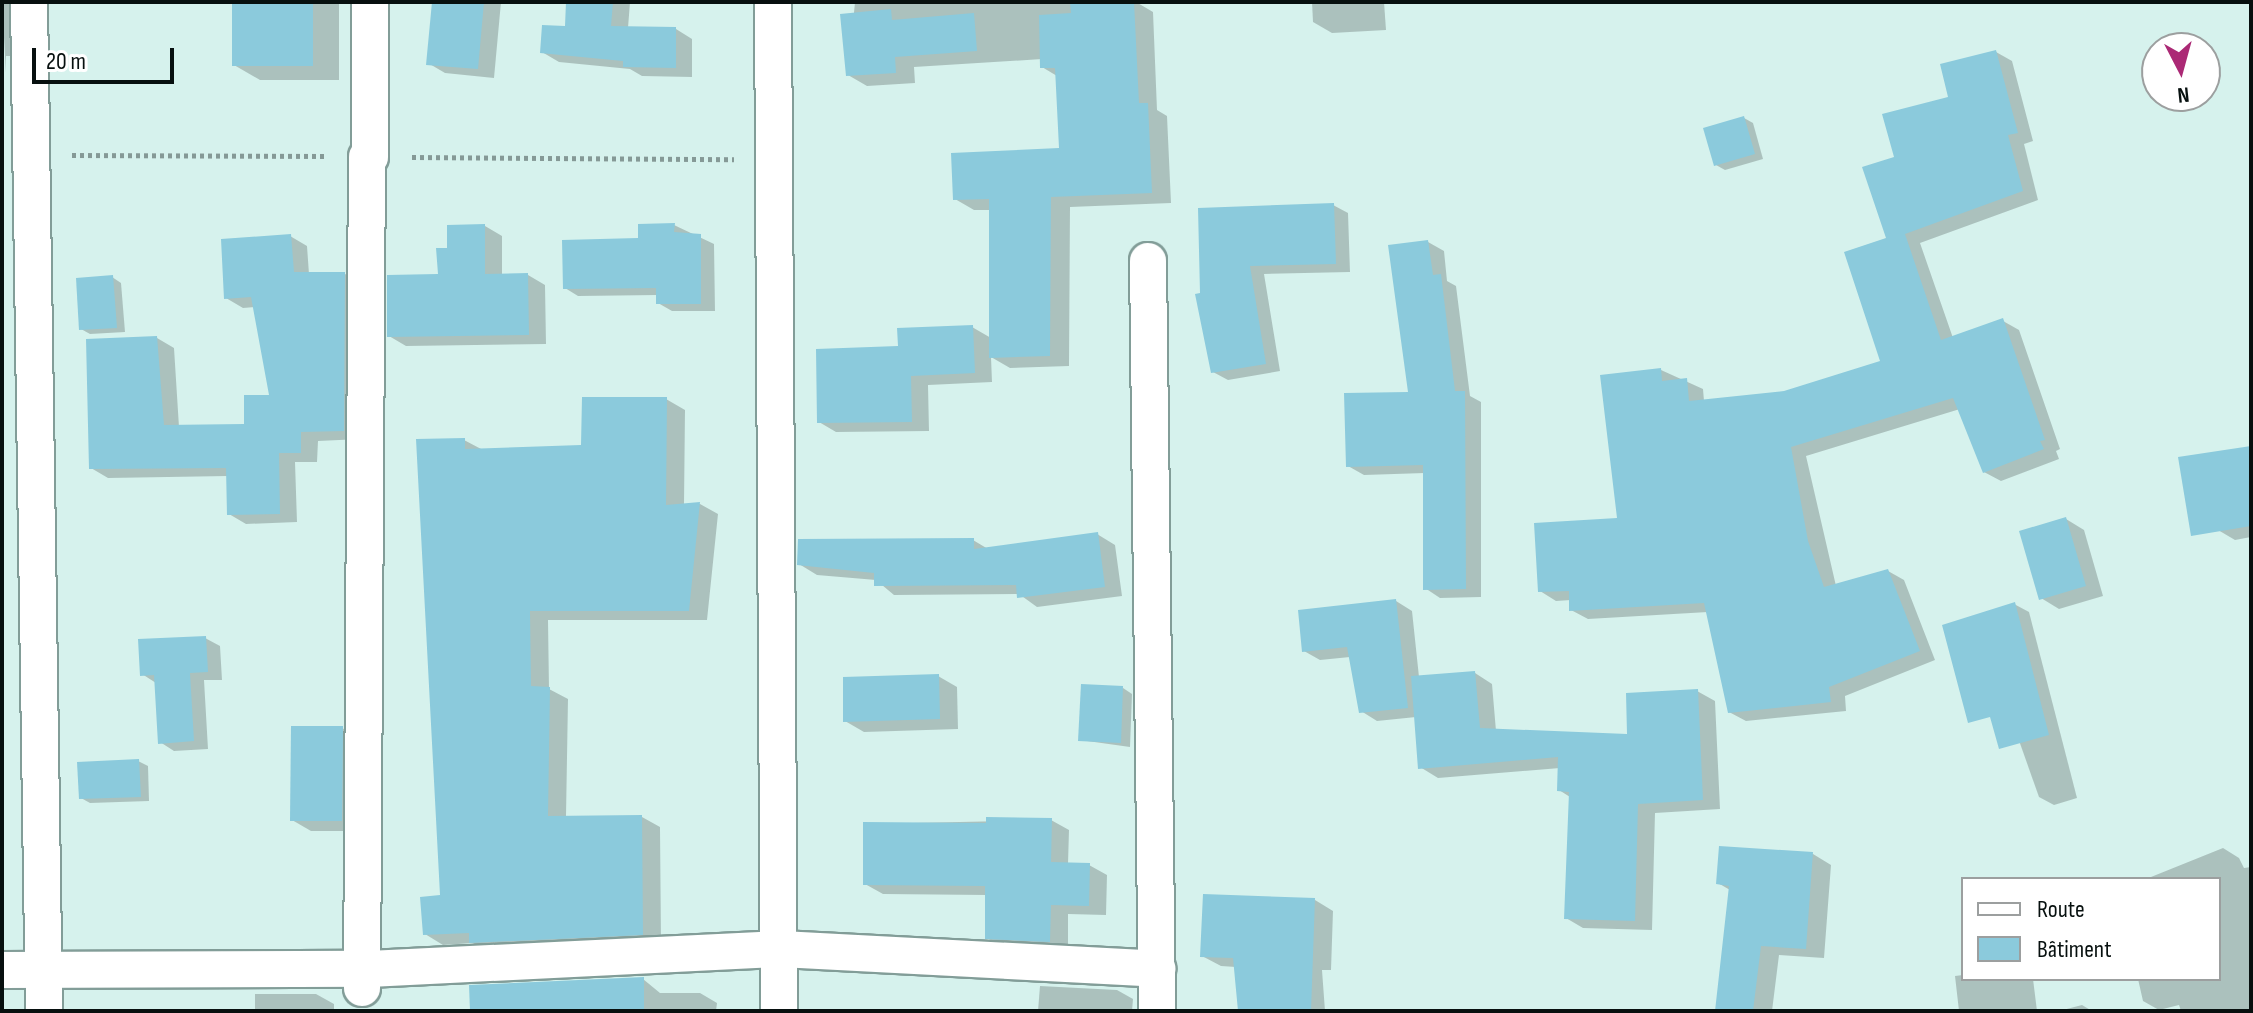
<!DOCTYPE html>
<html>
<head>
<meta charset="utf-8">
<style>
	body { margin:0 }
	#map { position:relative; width:2253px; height:1013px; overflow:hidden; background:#d6f2ed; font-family:"Sofia Sans Condensed",sans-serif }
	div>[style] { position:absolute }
	.shadow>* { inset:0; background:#0003 }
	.building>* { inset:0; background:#8bcadc }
	.path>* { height:5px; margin-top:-2.5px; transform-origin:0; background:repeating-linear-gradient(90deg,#859996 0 4px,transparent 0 8px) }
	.roads { filter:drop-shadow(2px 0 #829d98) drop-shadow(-2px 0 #829d98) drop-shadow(0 2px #829d98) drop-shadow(0 -2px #829d98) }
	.minor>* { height:36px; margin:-18px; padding:0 18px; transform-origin:18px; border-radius:18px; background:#fff }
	span { translate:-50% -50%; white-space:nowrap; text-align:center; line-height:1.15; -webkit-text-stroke:6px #fff; paint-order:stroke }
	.frame { position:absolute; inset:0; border:4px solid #07100f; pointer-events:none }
	.legend { position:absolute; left:1961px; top:877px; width:260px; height:104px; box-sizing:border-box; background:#fff; border:2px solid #9c9f9f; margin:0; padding:10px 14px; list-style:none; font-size:24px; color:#07100f }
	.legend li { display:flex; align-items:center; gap:16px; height:40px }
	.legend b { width:40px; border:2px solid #9c9f9f }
	.north { position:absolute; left:2141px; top:32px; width:80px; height:80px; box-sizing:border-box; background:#fff; border:2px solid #9c9f9f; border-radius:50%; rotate:174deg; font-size:22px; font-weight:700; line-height:32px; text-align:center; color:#07100f }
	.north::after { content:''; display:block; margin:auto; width:28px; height:36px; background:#ab2975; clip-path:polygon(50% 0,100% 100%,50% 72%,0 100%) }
	.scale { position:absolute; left:32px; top:48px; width:142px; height:36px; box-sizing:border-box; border:4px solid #07100f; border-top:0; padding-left:10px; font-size:24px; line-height:28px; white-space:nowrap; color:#07100f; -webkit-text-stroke:6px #fff; paint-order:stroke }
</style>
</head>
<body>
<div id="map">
	<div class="shadow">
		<i style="clip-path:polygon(2px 2px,13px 2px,12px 56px,6px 56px,6px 73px)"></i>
		<i style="clip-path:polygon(234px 2px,339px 2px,339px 80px,260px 80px,234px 65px)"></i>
		<i style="clip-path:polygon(433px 2px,501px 2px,494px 78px,445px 73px,428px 63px)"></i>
		<i style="clip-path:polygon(569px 2px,630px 2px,628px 28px,676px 29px,692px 39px,692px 77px,642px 76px,630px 69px,559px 62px,542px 52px,567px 28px)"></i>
		<i style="clip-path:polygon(855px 2px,1136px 2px,1153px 12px,1157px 110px,1167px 116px,1171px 203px,1070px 207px,1069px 366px,1010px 368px,991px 357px,992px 382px,928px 385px,929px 431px,836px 432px,819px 422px,900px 348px,972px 327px,991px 338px,991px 210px,974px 210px,955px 199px,1061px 150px,1057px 76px,1042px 67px,1042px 59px,914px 67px,915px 83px,867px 86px,848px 75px)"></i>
		<i style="clip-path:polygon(1312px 2px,1384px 2px,1386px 30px,1332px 33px,1313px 22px)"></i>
		<i style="clip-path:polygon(1996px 52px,2012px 61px,2033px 141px,2024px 144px,2038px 200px,1920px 243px,1953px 338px,2003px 321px,2019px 330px,2060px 449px,2056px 451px,2059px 459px,2001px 481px,1984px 472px,1960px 409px,1806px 456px,1836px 586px,1888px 571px,1904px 580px,1935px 660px,1845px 696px,1846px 711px,1746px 721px,1729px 712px,1708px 612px,1588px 619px,1571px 610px,1571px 600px,1556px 601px,1540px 591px,1619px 520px,1661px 370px,1703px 389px,1704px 401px,1785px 393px,1883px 363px,1896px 158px)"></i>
		<i style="clip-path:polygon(1744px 118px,1753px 123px,1763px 159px,1725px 170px,1716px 165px)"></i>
		<i style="clip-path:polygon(1333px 205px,1348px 213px,1350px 272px,1264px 274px,1280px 371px,1228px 380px,1213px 372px,1198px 295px)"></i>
		<i style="clip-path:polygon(674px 225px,714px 244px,715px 311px,672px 311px,658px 303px,658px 295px,578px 296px,565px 288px)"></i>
		<i style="clip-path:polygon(485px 226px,502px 236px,502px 276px,528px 275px,545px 285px,546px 344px,406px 346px,389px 336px,440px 276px,449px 250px)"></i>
		<i style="clip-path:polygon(290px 236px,307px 246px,309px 274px,345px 274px,362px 283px,361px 439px,318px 441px,317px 462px,295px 462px,297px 522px,246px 524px,229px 514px,228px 476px,108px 478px,91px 468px,157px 338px,174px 348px,179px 427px,246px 426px,271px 397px,255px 307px,243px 308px,226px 298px)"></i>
		<i style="clip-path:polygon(1428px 242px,1444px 251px,1447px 281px,1456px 286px,1470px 396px,1481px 402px,1481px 597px,1440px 598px,1425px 588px,1425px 473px,1364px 475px,1348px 466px,1410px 394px)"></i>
		<i style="clip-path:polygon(112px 277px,121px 283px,125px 332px,90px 334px,81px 329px)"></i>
		<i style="clip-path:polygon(666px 399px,685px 410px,684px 505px,700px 504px,718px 514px,707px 620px,548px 620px,549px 689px,568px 699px,566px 817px,642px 817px,660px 827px,661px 944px,490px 953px,473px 943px,443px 945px,425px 934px,442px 897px,418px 441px,464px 440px,483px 450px,583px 446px)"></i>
		<i style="clip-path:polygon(2251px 496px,2251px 537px,2235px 540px,2218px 530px)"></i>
		<i style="clip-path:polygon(2066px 519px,2084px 530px,2103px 596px,2059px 609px,2041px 598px)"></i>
		<i style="clip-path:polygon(1097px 534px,1115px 545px,1122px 596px,1037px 607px,1019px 594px,894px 595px,876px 580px,817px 575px,799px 564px,973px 540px,988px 549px)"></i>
		<i style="clip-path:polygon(1396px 601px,1412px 611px,1419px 677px,1475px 673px,1492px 684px,1496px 731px,1630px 736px,1697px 691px,1715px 701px,1720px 809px,1655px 813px,1652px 930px,1583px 928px,1566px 918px,1570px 797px,1559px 790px,1560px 768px,1438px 778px,1420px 767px,1416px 717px,1377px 721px,1361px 711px,1350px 657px,1320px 660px,1304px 651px)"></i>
		<i style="clip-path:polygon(2014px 604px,2029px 612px,2077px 798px,2054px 805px,2039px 797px,2005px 701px)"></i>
		<i style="clip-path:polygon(205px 638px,220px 646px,222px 680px,204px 680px,208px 749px,174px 751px,160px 742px,156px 683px,142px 674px)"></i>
		<i style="clip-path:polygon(938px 676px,957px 687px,958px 729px,864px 732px,845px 721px)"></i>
		<i style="clip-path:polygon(1123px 688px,1132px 694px,1130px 747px,1080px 740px)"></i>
		<i style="clip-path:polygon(342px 728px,361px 739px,360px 831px,311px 831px,292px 820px)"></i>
		<i style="clip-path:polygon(138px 761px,148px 766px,149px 801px,90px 803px,81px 798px)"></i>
		<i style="clip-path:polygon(1051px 820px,1069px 830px,1068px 864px,1089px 865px,1107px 875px,1106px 915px,1068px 914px,1068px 951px,1004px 948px,987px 938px,987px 895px,883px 894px,865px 884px,865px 824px)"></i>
		<i style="clip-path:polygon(1721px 848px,1813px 854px,1831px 865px,1824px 958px,1779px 955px,1772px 1011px,1717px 1011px,1730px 890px,1718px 883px)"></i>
		<i style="clip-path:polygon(2223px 848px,2239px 858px,2244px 868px,2251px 867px,2251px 1011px,2181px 1011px,2179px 1005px,2159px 1010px,2143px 1001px,2138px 979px,2219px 979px,2219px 879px,2146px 879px)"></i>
		<i style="clip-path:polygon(1315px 900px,1333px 911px,1331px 970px,1322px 970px,1325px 1011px,1240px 1011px,1236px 967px,1221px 966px,1202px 956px)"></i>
		<i style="clip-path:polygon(1963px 975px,1963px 979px,2033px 979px,2037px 1011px,1959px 1011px,1955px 976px)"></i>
		<i style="clip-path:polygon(643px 979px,660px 993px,700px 993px,717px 1003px,716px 1011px,438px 1011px,472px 1010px)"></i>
		<i style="clip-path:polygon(1040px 986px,1117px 990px,1133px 999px,1132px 1011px,1038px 1011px)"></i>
		<i style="clip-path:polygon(255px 994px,316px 994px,334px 1004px,334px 1011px,255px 1011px)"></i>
		<i style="clip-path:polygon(2082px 1005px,2092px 1011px,2059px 1011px)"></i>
	</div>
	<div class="building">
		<i style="clip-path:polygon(232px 2px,313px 2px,313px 66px,232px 66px)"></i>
		<i style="clip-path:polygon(432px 2px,484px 2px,478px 69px,426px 65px)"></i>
		<i style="clip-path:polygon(566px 2px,613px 2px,611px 26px,676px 27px,676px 68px,623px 67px,623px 61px,540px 53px,542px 25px,565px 26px)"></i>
		<i style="clip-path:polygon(1070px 2px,1134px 2px,1139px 103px,1148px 103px,1152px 193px,1051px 197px,1050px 356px,989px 358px,989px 199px,953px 200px,951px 153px,1059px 148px,1055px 68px,1040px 68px,1039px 15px,1071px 13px)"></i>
		<i style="clip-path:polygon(891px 9px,892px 20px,974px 13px,977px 51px,895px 57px,896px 73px,846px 76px,840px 14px)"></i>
		<i style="clip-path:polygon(1996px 50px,2018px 133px,2008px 135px,2023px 191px,1905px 234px,1941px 340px,2003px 318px,2045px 440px,2040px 441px,2044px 449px,1983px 473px,1953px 398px,1791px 447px,1808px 541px,1824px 587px,1888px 569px,1920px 651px,1829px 687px,1831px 702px,1728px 713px,1704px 603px,1569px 611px,1569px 591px,1538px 592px,1534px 523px,1617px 518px,1600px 375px,1661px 368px,1662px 381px,1687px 378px,1689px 401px,1784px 391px,1880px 361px,1844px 252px,1886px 238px,1862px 167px,1894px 157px,1882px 114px,1948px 97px,1940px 64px)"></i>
		<i style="clip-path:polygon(1744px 116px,1755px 154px,1714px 166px,1703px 128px)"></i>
		<i style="clip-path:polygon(1334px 203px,1336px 264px,1250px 266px,1266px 364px,1211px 373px,1195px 294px,1200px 293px,1198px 208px)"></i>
		<i style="clip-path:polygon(675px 223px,674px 232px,701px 234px,701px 304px,656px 304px,656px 288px,563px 289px,562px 240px,638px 238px,638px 224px)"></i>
		<i style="clip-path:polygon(485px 224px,485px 274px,528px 273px,529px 335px,387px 337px,387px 275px,438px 274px,436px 248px,447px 248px,447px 225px)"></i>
		<i style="clip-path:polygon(291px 234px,294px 272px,345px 272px,344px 431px,301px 432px,301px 453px,279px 453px,280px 514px,227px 515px,226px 468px,89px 469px,86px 339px,157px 336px,164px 425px,244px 424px,244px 395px,269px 395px,251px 297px,224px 299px,221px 239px)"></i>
		<i style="clip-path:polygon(1428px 240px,1433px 275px,1441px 274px,1455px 391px,1465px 391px,1466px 589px,1423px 590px,1423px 465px,1346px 467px,1344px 393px,1408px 392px,1388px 245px)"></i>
		<i style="clip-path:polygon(113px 275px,117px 328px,79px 330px,76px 278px)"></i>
		<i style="clip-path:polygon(973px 325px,975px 373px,911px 376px,912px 422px,817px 423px,816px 349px,898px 346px,897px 328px)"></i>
		<i style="clip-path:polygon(582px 397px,667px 397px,666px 505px,700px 502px,689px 611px,530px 611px,531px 686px,550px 687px,548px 816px,642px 815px,643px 935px,469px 943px,469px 933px,423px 935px,420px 897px,440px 895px,416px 439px,465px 438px,465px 449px,581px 445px)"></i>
		<i style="clip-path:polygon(2251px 446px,2251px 526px,2191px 536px,2178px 457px)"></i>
		<i style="clip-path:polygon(2066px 517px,2086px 586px,2039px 600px,2019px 531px)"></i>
		<i style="clip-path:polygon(1098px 532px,1105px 587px,1017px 598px,1016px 585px,874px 586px,874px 573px,797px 565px,798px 539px,974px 538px,974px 549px)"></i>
		<i style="clip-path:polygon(1396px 599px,1408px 708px,1359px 713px,1347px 647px,1302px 652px,1298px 610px)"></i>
		<i style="clip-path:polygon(2015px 602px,2049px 735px,1999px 749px,1990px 717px,1968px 723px,1942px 625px)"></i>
		<i style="clip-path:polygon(206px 636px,208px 672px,190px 673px,194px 741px,158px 744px,154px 675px,140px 676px,138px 639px)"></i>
		<i style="clip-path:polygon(1475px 671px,1480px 728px,1627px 734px,1626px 693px,1698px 689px,1703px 800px,1638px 804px,1635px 921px,1564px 919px,1569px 792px,1557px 791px,1558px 757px,1418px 769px,1411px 676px)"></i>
		<i style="clip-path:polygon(939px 674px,940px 719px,843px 722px,843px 677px)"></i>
		<i style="clip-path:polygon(1081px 684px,1123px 686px,1121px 743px,1078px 741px)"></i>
		<i style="clip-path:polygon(291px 726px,343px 726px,342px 821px,290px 821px)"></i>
		<i style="clip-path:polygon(139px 759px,141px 797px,79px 799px,77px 762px)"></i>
		<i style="clip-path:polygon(986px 817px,1052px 818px,1051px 862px,1090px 863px,1089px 906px,1051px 905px,1050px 942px,985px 939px,985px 886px,863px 885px,863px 822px,986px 823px)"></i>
		<i style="clip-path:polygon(1719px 846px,1813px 852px,1806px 949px,1761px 946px,1753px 1011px,1715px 1011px,1729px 886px,1716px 884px)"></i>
		<i style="clip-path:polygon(1203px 894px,1315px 898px,1311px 1011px,1238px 1011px,1233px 958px,1200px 957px)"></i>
		<i style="clip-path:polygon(644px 977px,644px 1011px,470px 1011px,469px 985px)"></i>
	</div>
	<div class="path">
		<i style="left:72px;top:155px;width:254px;rotate:0.2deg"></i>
		<i style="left:412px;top:157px;width:322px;rotate:0.4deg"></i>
	</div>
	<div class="roads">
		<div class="minor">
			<i style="left:29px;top:2px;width:1009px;rotate:89.15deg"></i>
			<i style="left:773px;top:2px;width:1009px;rotate:89.66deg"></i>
			<i style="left:370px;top:157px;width:155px;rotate:-90deg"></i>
			<i style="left:1148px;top:261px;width:750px;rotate:89.31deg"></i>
			<i style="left:2px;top:970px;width:367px;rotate:-0.2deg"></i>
			<i style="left:369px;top:969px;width:412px;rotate:-2.8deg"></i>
			<i style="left:781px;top:949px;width:377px;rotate:3deg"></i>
			<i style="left:362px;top:988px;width:831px;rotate:-89.66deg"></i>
		</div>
	</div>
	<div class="frame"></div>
	<ul class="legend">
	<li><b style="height:10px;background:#fff"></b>Route</li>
	<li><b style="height:22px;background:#8bcadc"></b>Bâtiment</li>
	</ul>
	<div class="north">N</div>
	<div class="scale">20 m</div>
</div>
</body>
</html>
